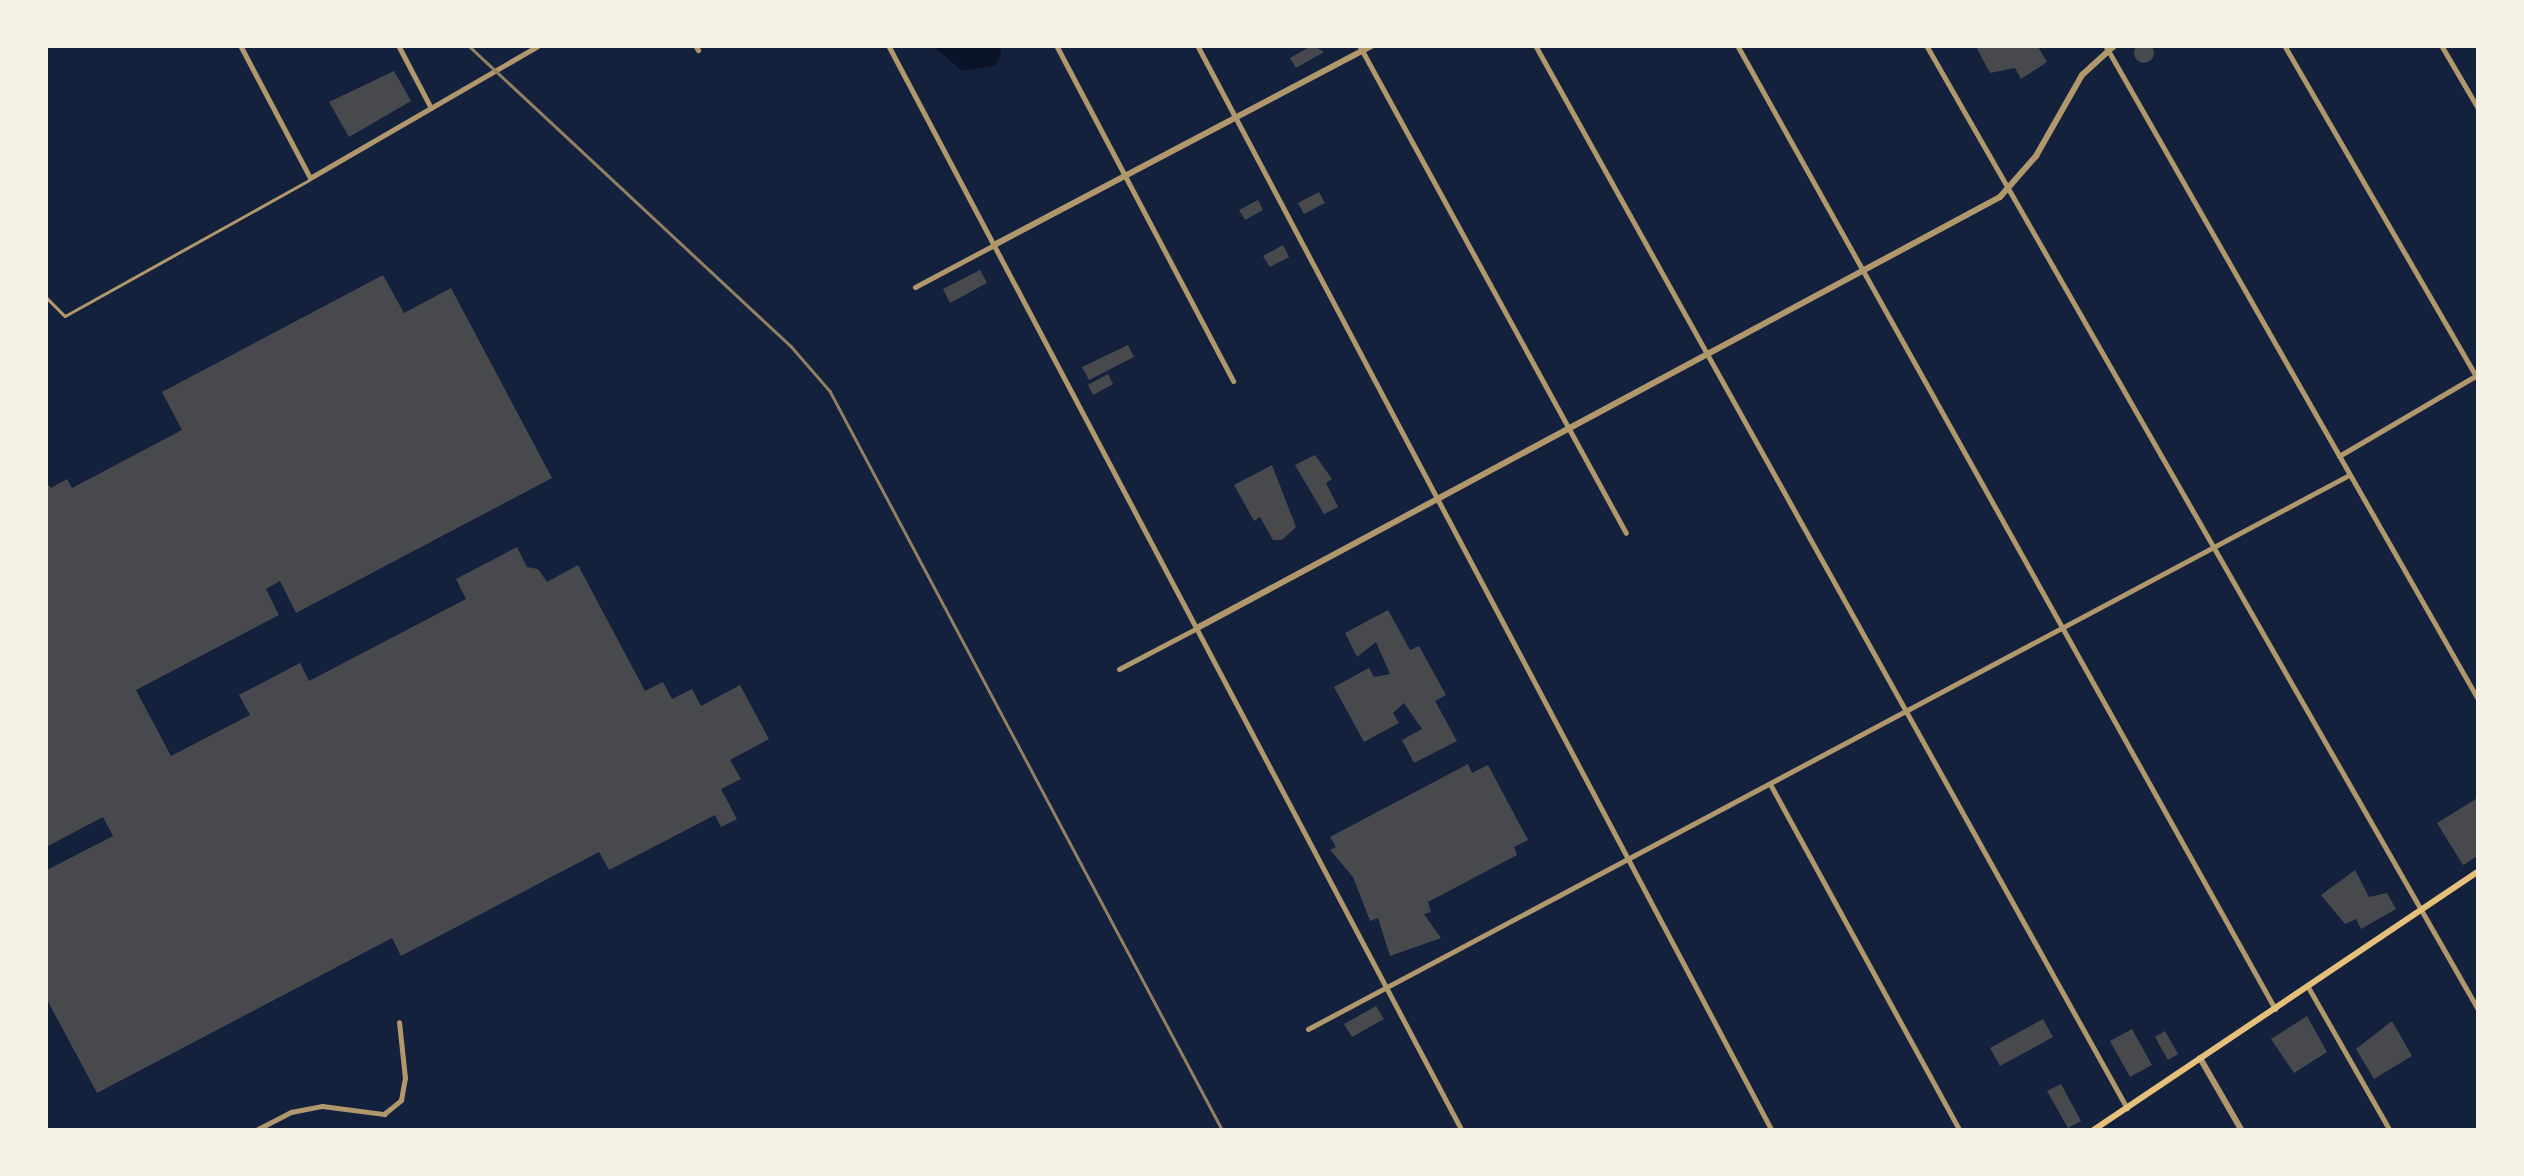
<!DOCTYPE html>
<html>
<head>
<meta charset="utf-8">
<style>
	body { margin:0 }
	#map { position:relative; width:2524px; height:1176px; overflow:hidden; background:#14213d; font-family:Roboto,sans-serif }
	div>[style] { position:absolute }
	.water>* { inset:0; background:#0b132b }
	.building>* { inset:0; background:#48494c }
	.round { border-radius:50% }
	.service>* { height:2.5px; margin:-1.25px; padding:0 1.25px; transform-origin:1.25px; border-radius:1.25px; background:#b1986c }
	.minor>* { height:5px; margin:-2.5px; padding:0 2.5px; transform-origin:2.5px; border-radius:2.5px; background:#b1986c }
	.tertiary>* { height:6px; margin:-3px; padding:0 3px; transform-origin:3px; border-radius:3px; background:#b1986c }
	.secondary>* { height:6px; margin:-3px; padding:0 3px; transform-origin:3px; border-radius:3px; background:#e5c07b }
	.rail>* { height:2.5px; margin:-1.25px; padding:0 1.25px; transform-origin:1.25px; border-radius:1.25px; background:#918062 }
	span { translate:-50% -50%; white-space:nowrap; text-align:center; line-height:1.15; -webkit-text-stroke:9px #f6f1e7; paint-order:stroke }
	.frame { position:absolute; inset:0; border:48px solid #f6f1e7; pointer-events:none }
</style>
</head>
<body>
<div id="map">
	<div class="water">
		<i style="clip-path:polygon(932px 45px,1000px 45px,1001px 54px,995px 66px,962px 71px)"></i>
	</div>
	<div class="building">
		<i class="round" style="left:2134px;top:43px;width:20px;height:20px"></i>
		<i style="clip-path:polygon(1313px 45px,1324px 52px,1296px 68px,1290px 58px)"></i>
		<i style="clip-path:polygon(1975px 45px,2037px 45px,2047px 62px,2021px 79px,2015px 68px,1990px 73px)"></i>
		<i style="clip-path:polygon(394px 71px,411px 101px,349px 137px,329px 102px)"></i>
		<i style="clip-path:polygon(1319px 192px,1325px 203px,1304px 214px,1298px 203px)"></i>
		<i style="clip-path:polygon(1258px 200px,1263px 210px,1245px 220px,1239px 210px)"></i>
		<i style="clip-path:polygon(1283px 245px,1289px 257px,1270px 267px,1263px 256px)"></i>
		<i style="clip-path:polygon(980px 270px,987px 283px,950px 303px,943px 289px)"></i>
		<i style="clip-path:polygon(383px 275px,404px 313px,451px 288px,552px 478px,296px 613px,280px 581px,266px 589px,279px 615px,136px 690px,171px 756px,250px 715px,239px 695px,300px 663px,309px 681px,466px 599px,456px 579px,517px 547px,527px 567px,538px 569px,547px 582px,578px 565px,645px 691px,663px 682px,672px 699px,692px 689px,701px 706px,740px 685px,769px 739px,730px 760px,741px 779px,721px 789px,737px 819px,721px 827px,715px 815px,609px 870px,599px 852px,401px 956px,392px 938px,97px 1093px,45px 996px,45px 871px,113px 836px,103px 817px,48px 846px,45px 840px,45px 481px,51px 488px,67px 479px,72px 488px,182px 430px,162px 392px)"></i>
		<i style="clip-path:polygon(1128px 345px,1134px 357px,1089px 380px,1082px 367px)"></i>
		<i style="clip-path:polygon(1108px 374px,1113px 384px,1093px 395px,1088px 385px)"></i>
		<i style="clip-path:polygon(1315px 455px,1332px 479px,1326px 483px,1338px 507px,1324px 514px,1295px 465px)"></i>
		<i style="clip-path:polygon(1272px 465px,1296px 527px,1282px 540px,1273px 540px,1260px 517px,1254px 521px,1234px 485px)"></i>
		<i style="clip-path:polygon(1388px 610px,1410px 650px,1419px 646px,1446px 695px,1435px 701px,1457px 741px,1414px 763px,1402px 740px,1422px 729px,1404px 703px,1393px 713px,1399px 723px,1364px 742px,1334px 687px,1369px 668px,1374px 677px,1390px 674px,1376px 642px,1357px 657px,1345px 633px)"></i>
		<i style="clip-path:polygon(1468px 764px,1472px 773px,1488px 765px,1528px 840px,1514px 847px,1517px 855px,1428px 902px,1431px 912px,1424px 914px,1441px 938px,1390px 956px,1378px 918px,1370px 921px,1353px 877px,1330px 850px,1336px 847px,1330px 837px)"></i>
		<i style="clip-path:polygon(2479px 797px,2479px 855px,2463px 865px,2437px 823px)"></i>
		<i style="clip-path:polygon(2355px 870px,2369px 897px,2387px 893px,2396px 909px,2361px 929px,2356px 919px,2345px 924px,2321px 895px)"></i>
		<i style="clip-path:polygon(1376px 1006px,1384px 1019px,1352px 1037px,1344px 1024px)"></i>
		<i style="clip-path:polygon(2307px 1016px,2327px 1052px,2294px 1073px,2271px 1039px)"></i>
		<i style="clip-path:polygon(2043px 1019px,2053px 1037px,2000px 1066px,1990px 1048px)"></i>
		<i style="clip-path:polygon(2392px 1021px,2412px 1056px,2374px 1079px,2356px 1049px)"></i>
		<i style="clip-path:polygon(2132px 1029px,2152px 1065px,2130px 1077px,2110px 1041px)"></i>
		<i style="clip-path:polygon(2165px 1031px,2178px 1054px,2168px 1060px,2155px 1037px)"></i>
		<i style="clip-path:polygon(2061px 1084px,2081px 1121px,2068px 1128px,2047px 1091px)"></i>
	</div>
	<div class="service">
		<i style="left:45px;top:296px;width:28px;rotate:45deg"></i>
		<i style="left:65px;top:316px;width:279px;rotate:-29.1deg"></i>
	</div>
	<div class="minor">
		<i style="left:240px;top:45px;width:150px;rotate:62.2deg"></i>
		<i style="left:310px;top:178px;width:265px;rotate:-30.1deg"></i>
		<i style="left:398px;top:45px;width:71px;rotate:62.4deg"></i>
		<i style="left:695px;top:45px;width:6px;rotate:59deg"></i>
		<i style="left:888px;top:45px;width:1228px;rotate:62.14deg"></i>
		<i style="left:1056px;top:45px;width:380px;rotate:62.2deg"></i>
		<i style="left:1197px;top:45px;width:1229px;rotate:62.1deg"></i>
		<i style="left:1359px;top:45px;width:556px;rotate:61.32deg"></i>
		<i style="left:1535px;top:45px;width:1217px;rotate:60.89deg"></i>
		<i style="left:1737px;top:45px;width:1104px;rotate:60.83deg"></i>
		<i style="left:1926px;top:45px;width:1113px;rotate:60.21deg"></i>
		<i style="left:2105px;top:45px;width:755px;rotate:60.31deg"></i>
		<i style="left:2284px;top:45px;width:389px;rotate:59.9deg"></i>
		<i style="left:2441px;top:45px;width:75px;rotate:59.7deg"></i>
		<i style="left:915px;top:287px;width:89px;rotate:-28deg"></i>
		<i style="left:2339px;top:456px;width:162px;rotate:-30.4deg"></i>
		<i style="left:1119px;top:669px;width:88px;rotate:-27.7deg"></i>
		<i style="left:1770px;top:784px;width:396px;rotate:61.3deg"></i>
		<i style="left:2308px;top:987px;width:166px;rotate:60.3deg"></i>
		<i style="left:1308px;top:1029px;width:1179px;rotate:-28.02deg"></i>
		<i style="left:254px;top:1131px;width:42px;rotate:-27.2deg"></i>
		<i style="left:291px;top:1112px;width:32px;rotate:-11deg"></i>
		<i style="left:322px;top:1106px;width:63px;rotate:7.4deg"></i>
		<i style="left:384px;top:1114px;width:22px;rotate:-39deg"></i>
		<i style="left:401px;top:1100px;width:22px;rotate:-80deg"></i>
		<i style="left:405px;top:1078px;width:56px;rotate:-96.1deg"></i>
	</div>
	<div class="tertiary">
		<i style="left:994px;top:245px;width:429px;rotate:-27.8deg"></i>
		<i style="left:1197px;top:628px;width:911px;rotate:-28.22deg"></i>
		<i style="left:2000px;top:197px;width:55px;rotate:-48.7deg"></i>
		<i style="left:2036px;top:156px;width:93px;rotate:-60.4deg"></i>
		<i style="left:2082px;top:75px;width:45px;rotate:-42.3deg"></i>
		<i style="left:2200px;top:1058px;width:84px;rotate:60.1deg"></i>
	</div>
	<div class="secondary">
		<i style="left:2092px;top:1131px;width:466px;rotate:-33.9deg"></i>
	</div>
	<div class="rail">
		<i style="left:468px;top:45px;width:442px;rotate:43deg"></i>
		<i style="left:791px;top:346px;width:60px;rotate:49.1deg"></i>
		<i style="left:830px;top:391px;width:838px;rotate:62.03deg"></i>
	</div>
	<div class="frame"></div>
</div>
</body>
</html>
